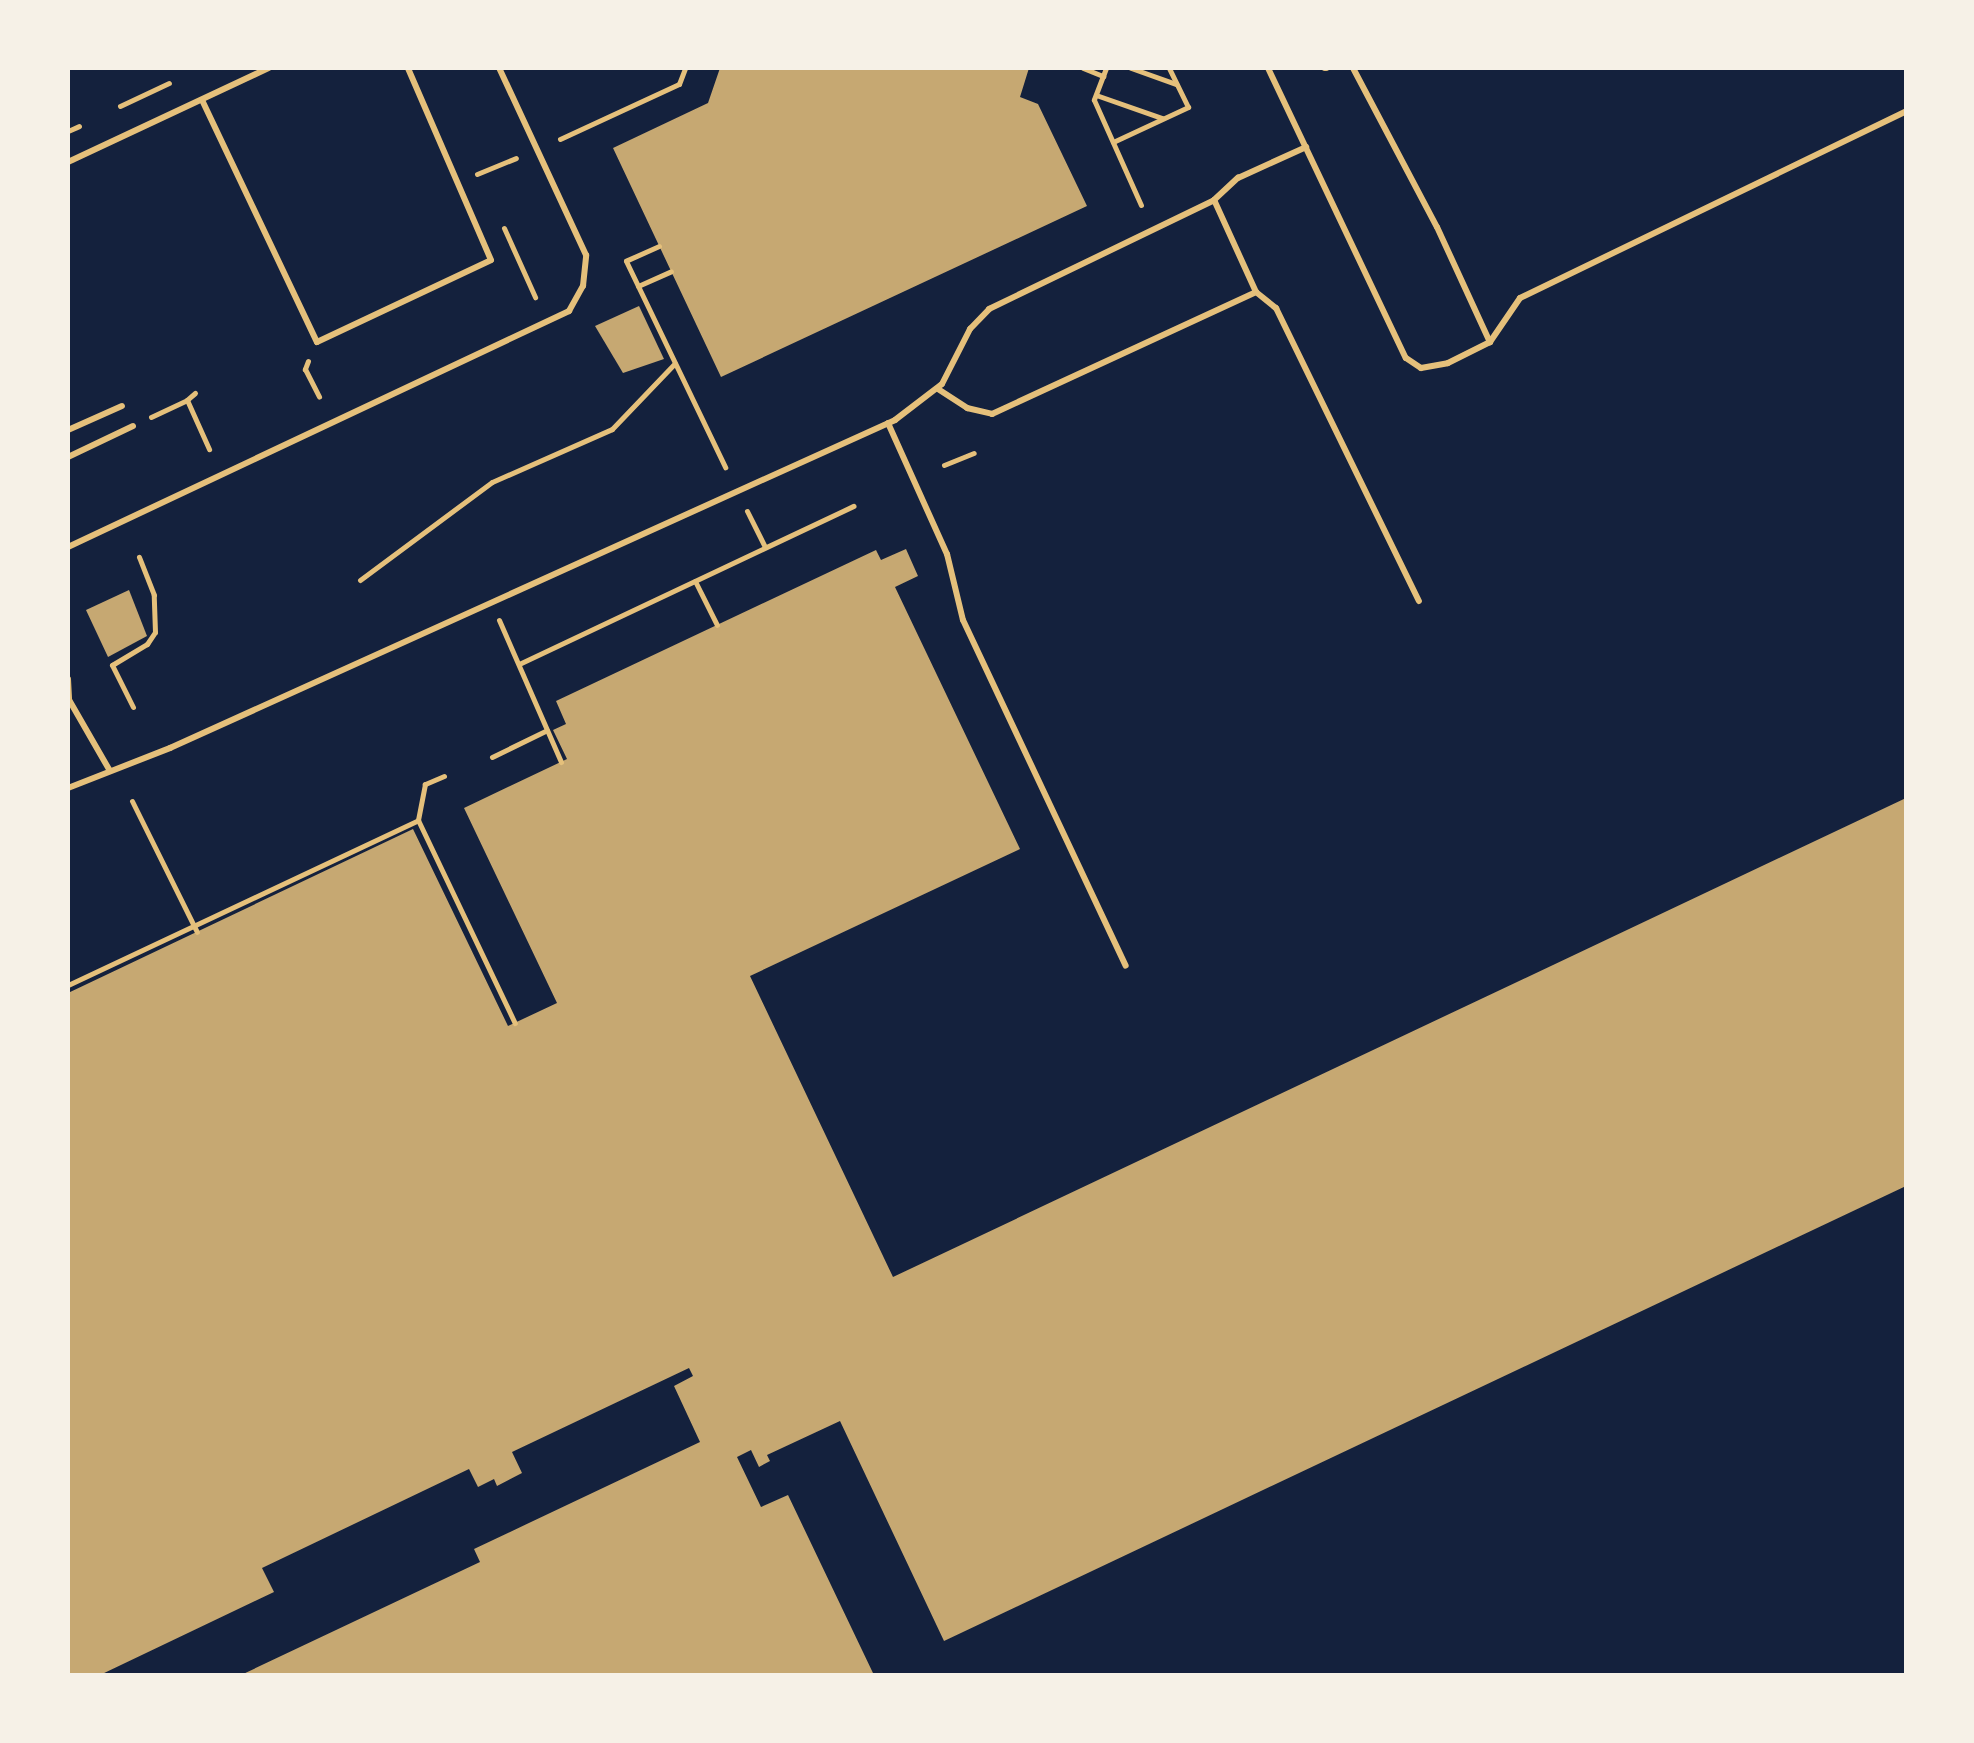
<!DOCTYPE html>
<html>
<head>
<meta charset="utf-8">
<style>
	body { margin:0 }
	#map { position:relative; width:1974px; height:1743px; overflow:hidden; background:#14213d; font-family:Quicksand,sans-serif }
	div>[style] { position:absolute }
	.building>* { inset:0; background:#c6a872 }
	.path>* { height:5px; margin:-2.5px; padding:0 2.5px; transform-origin:2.5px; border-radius:2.5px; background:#e5c07b }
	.service>* { height:6px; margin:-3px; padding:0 3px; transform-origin:3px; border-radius:3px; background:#e5c07b }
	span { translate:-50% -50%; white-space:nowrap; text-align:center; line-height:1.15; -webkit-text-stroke:6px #f6f1e7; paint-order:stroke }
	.frame { position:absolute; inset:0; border:70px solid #f6f1e7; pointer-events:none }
</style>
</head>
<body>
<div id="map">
	<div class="building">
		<i style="clip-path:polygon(720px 68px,1029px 68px,1020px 97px,1038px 104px,1087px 206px,721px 377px,613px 148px,708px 103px)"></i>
		<i style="clip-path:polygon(639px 306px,664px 359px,623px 373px,595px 326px)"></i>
		<i style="clip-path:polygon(906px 549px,918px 576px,895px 587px,1020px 849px,750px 976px,893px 1277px,1906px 798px,1906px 1186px,944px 1641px,840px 1421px,767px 1455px,770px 1461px,759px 1467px,751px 1450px,737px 1457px,761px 1507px,788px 1495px,873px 1673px,868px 1675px,241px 1675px,480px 1562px,474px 1549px,700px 1442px,674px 1386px,693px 1376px,689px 1368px,512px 1452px,522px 1473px,497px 1486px,494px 1479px,478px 1487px,469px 1469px,262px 1568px,274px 1592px,100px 1675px,68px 1675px,68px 993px,413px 829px,508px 1026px,557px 1003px,464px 808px,567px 759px,553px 730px,566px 724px,556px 701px,876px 550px,881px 560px)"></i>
		<i style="clip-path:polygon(129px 590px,147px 636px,108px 657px,86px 610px)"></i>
	</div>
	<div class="path">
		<i style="left:1083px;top:68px;width:22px;rotate:22deg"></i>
		<i style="left:1106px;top:68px;width:34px;rotate:111deg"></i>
		<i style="left:1094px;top:100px;width:115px;rotate:65.9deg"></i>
		<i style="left:1131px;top:68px;width:48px;rotate:19.6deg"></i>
		<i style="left:1324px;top:68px;width:2px"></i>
		<i style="left:1096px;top:95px;width:70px;rotate:19.2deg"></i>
		<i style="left:120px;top:106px;width:54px;rotate:-25.1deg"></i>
		<i style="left:68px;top:131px;width:12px;rotate:-24deg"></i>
		<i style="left:560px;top:139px;width:131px;rotate:-24.8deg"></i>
		<i style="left:679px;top:84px;width:17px;rotate:-69deg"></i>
		<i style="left:1113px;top:142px;width:83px;rotate:-25deg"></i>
		<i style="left:1188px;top:107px;width:43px;rotate:-116deg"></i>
		<i style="left:477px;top:174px;width:42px;rotate:-22.3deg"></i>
		<i style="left:504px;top:228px;width:76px;rotate:65.8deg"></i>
		<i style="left:659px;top:246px;width:36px;rotate:156deg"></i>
		<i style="left:626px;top:261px;width:229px;rotate:64.3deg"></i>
		<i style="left:638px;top:286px;width:36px;rotate:-24deg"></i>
		<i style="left:308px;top:361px;width:9px;rotate:111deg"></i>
		<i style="left:305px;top:369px;width:31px;rotate:63deg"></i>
		<i style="left:195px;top:393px;width:11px;rotate:139deg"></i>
		<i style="left:187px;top:400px;width:54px;rotate:65.8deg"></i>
		<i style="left:151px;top:417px;width:40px;rotate:-25deg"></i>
		<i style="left:944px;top:465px;width:32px;rotate:-22deg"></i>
		<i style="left:747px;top:511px;width:40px;rotate:63.4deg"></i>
		<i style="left:360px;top:580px;width:164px;rotate:-36.6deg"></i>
		<i style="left:492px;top:482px;width:131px;rotate:-23.8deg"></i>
		<i style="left:612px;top:429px;width:91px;rotate:-46.3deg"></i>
		<i style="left:695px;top:581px;width:49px;rotate:63.4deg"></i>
		<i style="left:499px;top:620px;width:155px;rotate:66.4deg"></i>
		<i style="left:519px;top:664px;width:370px;rotate:-25.3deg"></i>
		<i style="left:133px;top:707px;width:47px;rotate:-116.6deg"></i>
		<i style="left:112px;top:665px;width:41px;rotate:-31deg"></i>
		<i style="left:147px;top:644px;width:14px;rotate:-56deg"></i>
		<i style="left:155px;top:632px;width:37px;rotate:-92deg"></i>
		<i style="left:154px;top:595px;width:41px;rotate:-111.5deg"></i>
		<i style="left:492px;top:757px;width:61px;rotate:-26.1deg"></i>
		<i style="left:444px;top:776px;width:21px;rotate:157deg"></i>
		<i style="left:425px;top:784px;width:37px;rotate:101deg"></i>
		<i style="left:418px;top:820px;width:225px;rotate:64.5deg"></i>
		<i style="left:132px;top:801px;width:146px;rotate:63.6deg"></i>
		<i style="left:68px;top:985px;width:387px;rotate:-25.2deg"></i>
	</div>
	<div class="service">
		<i style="left:1268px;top:68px;width:321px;rotate:64.6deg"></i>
		<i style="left:1406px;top:358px;width:18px;rotate:34deg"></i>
		<i style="left:1421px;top:368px;width:27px;rotate:-10deg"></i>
		<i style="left:1448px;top:363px;width:47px;rotate:-26.6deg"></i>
		<i style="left:1490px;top:342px;width:53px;rotate:-55.7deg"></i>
		<i style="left:1520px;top:298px;width:429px;rotate:-25.8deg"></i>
		<i style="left:1353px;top:68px;width:180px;rotate:62.2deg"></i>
		<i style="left:1437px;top:227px;width:127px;rotate:65.3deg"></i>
		<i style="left:202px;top:100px;width:268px;rotate:64.6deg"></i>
		<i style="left:317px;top:342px;width:192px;rotate:-25.2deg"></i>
		<i style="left:491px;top:260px;width:209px;rotate:-113.4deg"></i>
		<i style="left:68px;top:162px;width:222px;rotate:-25.1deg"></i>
		<i style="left:1256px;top:292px;width:26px;rotate:39deg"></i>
		<i style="left:1276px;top:308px;width:326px;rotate:64deg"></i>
		<i style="left:938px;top:389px;width:35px;rotate:33deg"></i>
		<i style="left:967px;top:408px;width:26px;rotate:13deg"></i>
		<i style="left:992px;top:414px;width:291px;rotate:-24.8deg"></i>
		<i style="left:1256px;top:292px;width:101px;rotate:-114.5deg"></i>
		<i style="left:888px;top:423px;width:144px;rotate:65.8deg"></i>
		<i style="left:947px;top:554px;width:68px;rotate:76.4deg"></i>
		<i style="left:963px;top:620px;width:382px;rotate:64.8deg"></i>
		<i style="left:68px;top:430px;width:59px;rotate:-24deg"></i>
		<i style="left:68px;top:457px;width:72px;rotate:-25.5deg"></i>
		<i style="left:68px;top:547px;width:554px;rotate:-25.22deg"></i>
		<i style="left:569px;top:311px;width:29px;rotate:-61deg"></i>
		<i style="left:583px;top:286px;width:31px;rotate:-84deg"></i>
		<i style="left:586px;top:255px;width:206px;rotate:-114.9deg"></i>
		<i style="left:68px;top:679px;width:21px;rotate:87deg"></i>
		<i style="left:68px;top:698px;width:84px;rotate:60.1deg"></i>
		<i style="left:68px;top:788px;width:110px;rotate:-21.4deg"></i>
		<i style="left:170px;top:748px;width:796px;rotate:-24.34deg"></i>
		<i style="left:895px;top:420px;width:59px;rotate:-37.5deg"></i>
		<i style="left:942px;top:384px;width:62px;rotate:-63deg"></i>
		<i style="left:970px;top:329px;width:28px;rotate:-46deg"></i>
		<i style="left:989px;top:309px;width:250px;rotate:-25.8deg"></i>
		<i style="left:1214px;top:200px;width:33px;rotate:-43deg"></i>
		<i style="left:1238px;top:178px;width:75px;rotate:-24.5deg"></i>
	</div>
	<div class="frame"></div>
</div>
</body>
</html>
